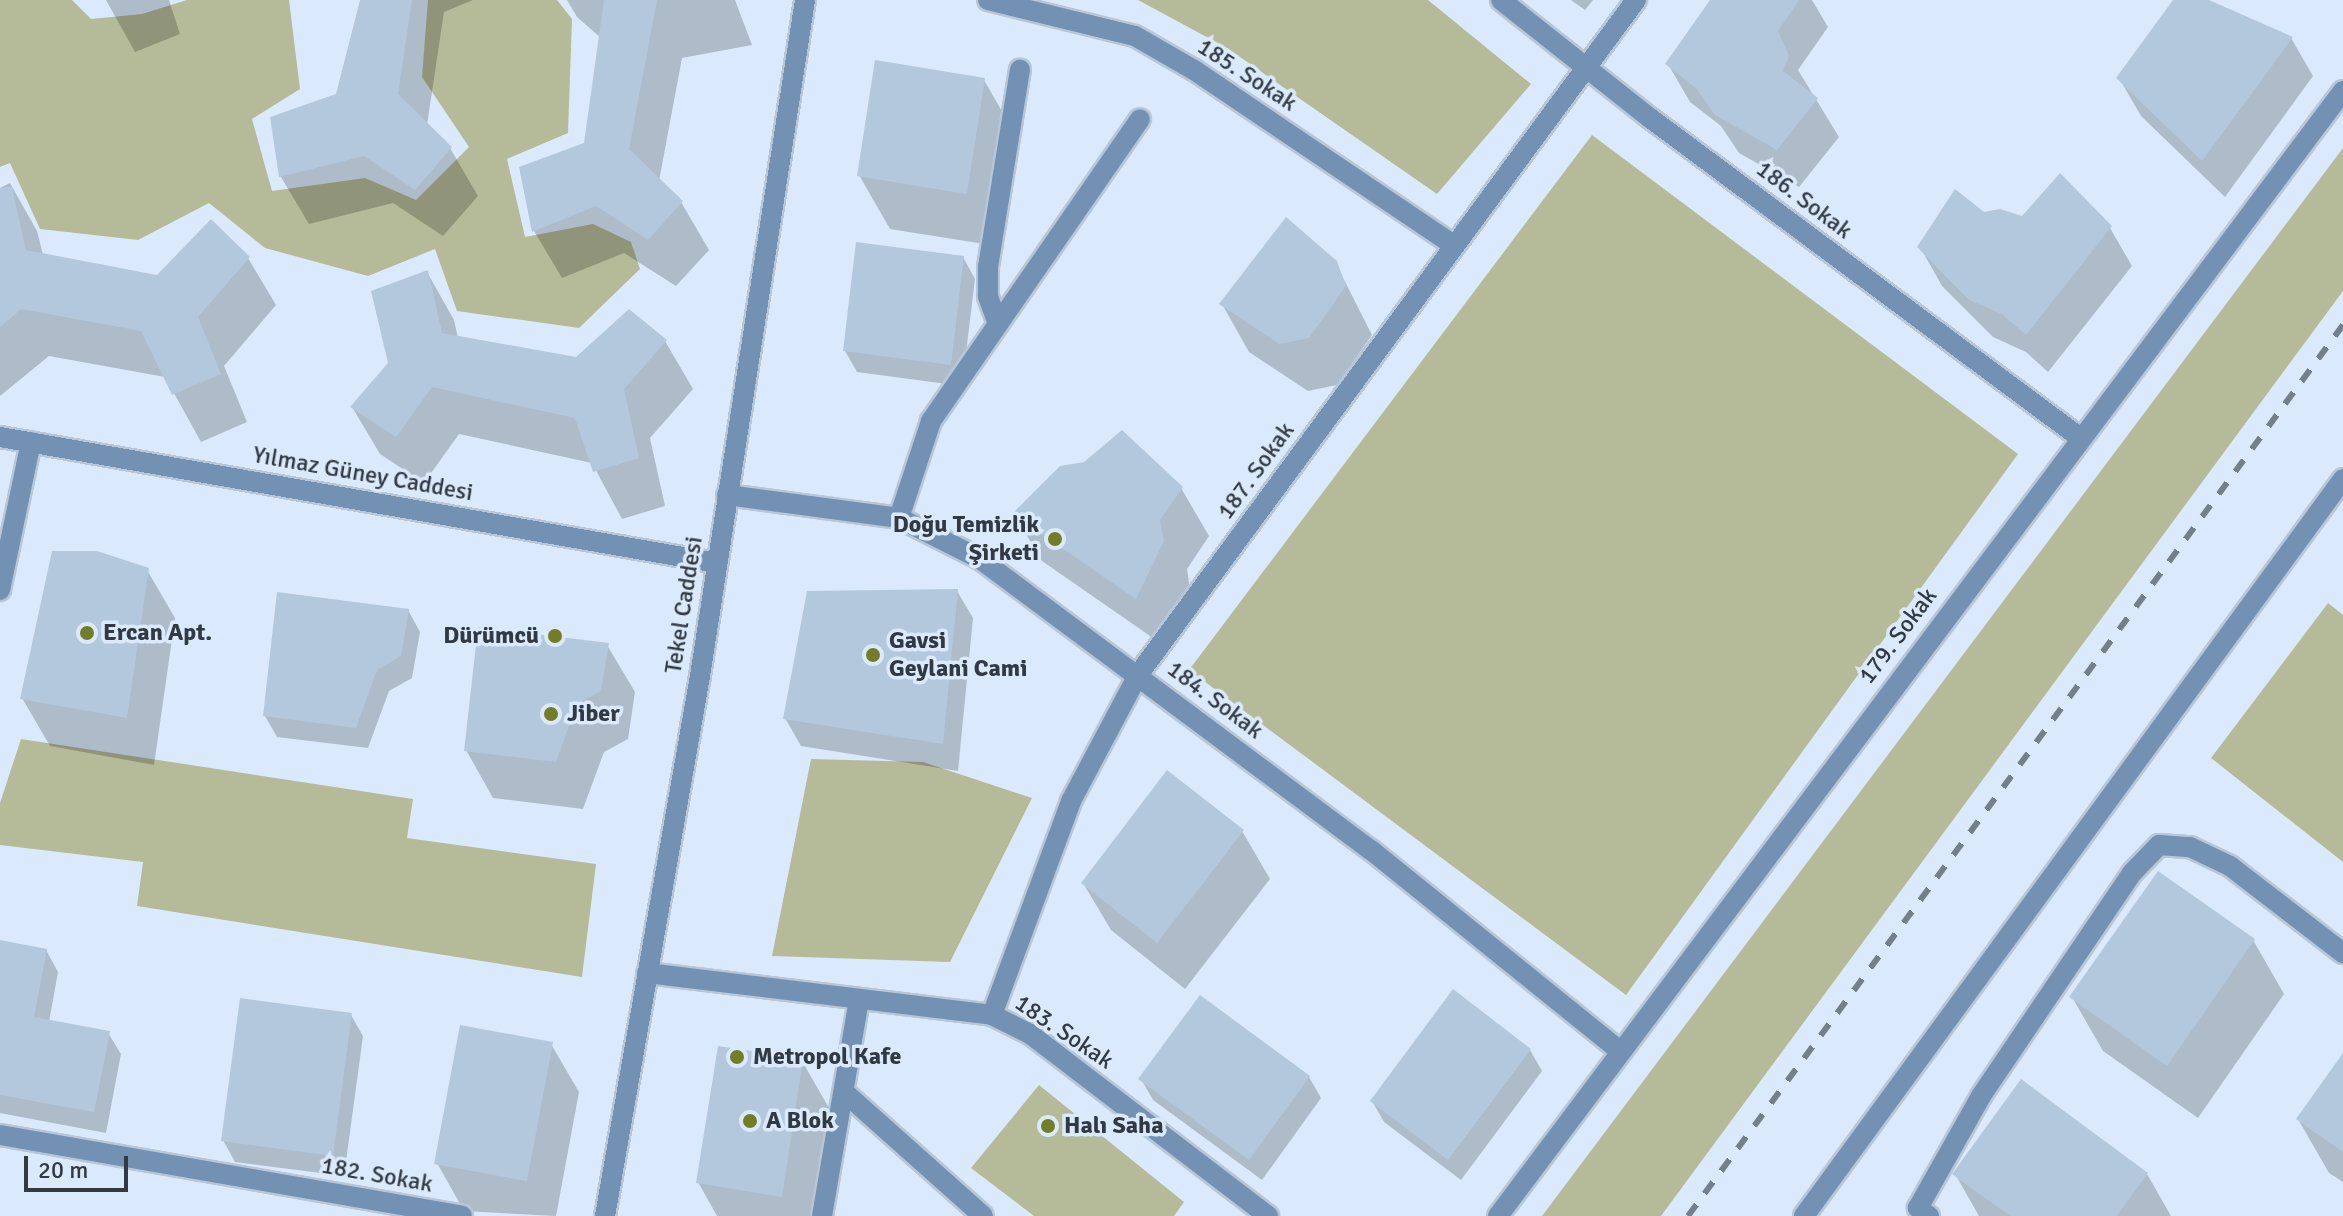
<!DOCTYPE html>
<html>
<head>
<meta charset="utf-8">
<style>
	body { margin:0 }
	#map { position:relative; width:2343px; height:1216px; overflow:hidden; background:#daeafc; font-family:Signika,sans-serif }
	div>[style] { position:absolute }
	.green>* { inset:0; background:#b5bb99 }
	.shadow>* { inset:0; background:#0003 }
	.building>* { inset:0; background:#b4c8dd }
	.roads { filter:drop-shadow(2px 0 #b8c7d7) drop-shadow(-2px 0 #b8c7d7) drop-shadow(0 2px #b8c7d7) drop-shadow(0 -2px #b8c7d7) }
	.minor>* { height:20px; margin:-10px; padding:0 10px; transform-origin:10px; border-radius:10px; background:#7391b2 }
	.rail>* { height:6px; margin-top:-3px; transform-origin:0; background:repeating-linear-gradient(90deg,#747f8c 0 14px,transparent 0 28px) }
	.dots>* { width:22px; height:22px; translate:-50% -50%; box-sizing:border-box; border:4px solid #daeafc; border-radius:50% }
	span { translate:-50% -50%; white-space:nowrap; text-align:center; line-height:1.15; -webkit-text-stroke:7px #daeafc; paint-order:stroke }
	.street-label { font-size:24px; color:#313942 }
	.poi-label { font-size:24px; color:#313942; font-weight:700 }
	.right { translate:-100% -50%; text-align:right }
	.left { translate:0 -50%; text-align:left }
	.scale { position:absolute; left:24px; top:1156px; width:104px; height:36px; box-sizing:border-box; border:4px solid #313942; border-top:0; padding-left:10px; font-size:24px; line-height:28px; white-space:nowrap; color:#313942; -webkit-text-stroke:6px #daeafc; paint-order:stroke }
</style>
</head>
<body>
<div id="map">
	<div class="green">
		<i style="clip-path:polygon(0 0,72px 0,91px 19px,142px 14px,187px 0,289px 0,300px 89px,252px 119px,272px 191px,365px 178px,416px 200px,469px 147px,422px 77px,428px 0,557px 0,572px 19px,568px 133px,507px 159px,525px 237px,593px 224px,631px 242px,640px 269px,579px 328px,457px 311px,435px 249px,368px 276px,265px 248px,209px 203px,138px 240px,40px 229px,10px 163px,0 167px)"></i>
		<i style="clip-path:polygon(1138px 0,1428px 0,1531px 84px,1437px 194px,1227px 48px)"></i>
		<i style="clip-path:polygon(1592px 135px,2018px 454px,1626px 995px,1189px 670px)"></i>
		<i style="clip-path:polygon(2343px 148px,2343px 291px,1661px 1216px,1542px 1216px)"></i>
		<i style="clip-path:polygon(2328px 603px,2343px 615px,2343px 862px,2211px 758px)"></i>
		<i style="clip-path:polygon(21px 739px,413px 799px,407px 838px,596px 864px,582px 977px,137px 906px,143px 862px,0 845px,0 803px)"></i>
		<i style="clip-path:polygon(811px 759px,923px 762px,1032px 798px,950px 962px,772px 956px)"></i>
		<i style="clip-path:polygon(1039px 1085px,1184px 1202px,1174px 1216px,1034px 1216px,971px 1168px)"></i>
	</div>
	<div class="shadow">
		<i style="clip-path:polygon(106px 0,169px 0,180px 34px,135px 52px)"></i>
		<i style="clip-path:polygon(362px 0,473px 0,444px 12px,427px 125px,450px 148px,478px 196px,443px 236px,393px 203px,309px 224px,281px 177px,272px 118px,337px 96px)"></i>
		<i style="clip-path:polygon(567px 0,735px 0,752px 45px,682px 58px,659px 181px,681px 202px,709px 250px,676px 286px,624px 253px,562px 278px,534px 231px,586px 145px,601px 38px,577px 17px)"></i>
		<i style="clip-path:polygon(1571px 0,1593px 0,1585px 10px)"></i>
		<i style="clip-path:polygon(1712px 0,1812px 0,1828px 27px,1798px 70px,1839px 137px,1799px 187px,1739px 153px,1721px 126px,1690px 102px,1668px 64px)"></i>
		<i style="clip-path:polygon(2176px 0,2204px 0,2291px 38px,2313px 76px,2225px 197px,2141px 116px,2119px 78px)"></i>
		<i style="clip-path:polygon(984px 80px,1015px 134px,997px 246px,890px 229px,859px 175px)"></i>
		<i style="clip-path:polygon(10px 183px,37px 231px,43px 255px,158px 278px,248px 258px,276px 305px,224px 366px,247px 422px,201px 442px,165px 377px,49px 356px,0 396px,0 188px)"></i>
		<i style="clip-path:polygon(2022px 219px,2110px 228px,2132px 266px,2048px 372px,2026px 352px,1993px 337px,1942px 286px,1920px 247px)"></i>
		<i style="clip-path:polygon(963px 257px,975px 279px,962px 386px,857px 372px,845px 351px)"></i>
		<i style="clip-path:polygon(1335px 262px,1372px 335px,1337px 385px,1308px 391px,1249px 352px,1222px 304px)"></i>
		<i style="clip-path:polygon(427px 272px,454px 320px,458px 338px,577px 360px,665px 341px,693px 389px,650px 438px,665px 506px,622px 519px,592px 463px,459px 434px,424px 483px,380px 454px,352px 407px,390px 364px)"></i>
		<i style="clip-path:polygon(1181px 488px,1209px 536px,1187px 569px,1190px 590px,1163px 645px,1042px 561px,1014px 514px)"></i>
		<i style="clip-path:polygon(147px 570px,175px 618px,154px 765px,50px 746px,22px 698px)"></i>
		<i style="clip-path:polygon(957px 591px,973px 618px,958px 771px,801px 746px,785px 718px)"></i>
		<i style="clip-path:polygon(408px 610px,420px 632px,412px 678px,389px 691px,368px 748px,277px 737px,265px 716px)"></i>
		<i style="clip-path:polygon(607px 645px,635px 692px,628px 739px,604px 752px,583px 809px,493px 798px,466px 750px)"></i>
		<i style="clip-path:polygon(1242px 831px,1270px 879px,1185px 989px,1111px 930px,1083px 883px)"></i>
		<i style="clip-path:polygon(2253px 940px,2284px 994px,2198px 1118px,2103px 1051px,2072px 997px)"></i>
		<i style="clip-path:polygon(0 942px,46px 950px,58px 972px,49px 1022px,108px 1033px,121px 1054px,106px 1133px,0 1113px)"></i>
		<i style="clip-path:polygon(351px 1015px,363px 1036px,344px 1176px,235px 1162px,223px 1140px)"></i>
		<i style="clip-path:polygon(551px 1044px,579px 1092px,556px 1216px,464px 1211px,437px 1163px)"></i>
		<i style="clip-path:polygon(1530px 1050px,1542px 1071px,1461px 1180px,1384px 1122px,1372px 1101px)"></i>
		<i style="clip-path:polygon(2343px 1056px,2343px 1182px,2329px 1173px,2298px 1119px)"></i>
		<i style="clip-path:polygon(802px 1061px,833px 1115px,817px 1216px,717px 1216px,698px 1182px)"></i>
		<i style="clip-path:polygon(1309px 1077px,1321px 1098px,1262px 1180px,1153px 1100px,1141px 1079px)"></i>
		<i style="clip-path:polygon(1955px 1174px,2147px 1174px,2171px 1216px,1979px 1216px)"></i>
	</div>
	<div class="building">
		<i style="clip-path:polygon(360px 0,412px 0,398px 94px,452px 147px,415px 190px,364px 156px,279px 177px,270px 117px,336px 94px)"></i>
		<i style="clip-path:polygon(604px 0,657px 0,629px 149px,683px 201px,648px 240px,596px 206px,532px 232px,519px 167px,584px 143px)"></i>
		<i style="clip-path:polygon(1710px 0,1799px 0,1778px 31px,1789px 56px,1783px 71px,1818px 98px,1777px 150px,1715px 115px,1696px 88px,1665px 64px)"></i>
		<i style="clip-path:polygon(2173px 0,2209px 0,2293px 37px,2202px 161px,2116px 78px)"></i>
		<i style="clip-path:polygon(875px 60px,985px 78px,967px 194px,857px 176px)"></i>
		<i style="clip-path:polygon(2060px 173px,2112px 226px,2026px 335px,2002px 314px,1969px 300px,1917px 247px,1955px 189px,1984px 212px,2000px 209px,2022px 216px)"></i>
		<i style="clip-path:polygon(12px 187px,26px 250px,157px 275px,211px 219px,250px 257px,198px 317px,221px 374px,172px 395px,141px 331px,21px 309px,0 327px,0 188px)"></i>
		<i style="clip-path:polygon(1286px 217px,1337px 261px,1346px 286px,1309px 338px,1279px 344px,1219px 304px)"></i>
		<i style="clip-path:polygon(856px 242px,964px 256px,951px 365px,843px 351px)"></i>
		<i style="clip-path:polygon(428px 270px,442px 333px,576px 357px,629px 309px,667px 340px,624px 389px,639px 458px,593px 472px,575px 418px,432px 387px,396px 437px,350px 407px,388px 363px,371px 291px)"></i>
		<i style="clip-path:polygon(1122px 430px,1183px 487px,1160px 520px,1164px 541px,1136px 599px,1012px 514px,1060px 466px,1084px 462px)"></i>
		<i style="clip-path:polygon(52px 551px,97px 551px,149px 568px,127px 718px,20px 699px)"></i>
		<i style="clip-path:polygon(958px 589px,943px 744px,783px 719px,807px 591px)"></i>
		<i style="clip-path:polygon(277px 592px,409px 609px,401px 656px,377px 670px,356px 728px,263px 716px)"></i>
		<i style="clip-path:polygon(478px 627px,609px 643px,601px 691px,577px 704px,556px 762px,464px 751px)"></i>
		<i style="clip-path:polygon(1167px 770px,1244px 830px,1157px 943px,1081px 883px)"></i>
		<i style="clip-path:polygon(2158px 871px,2255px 939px,2167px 1066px,2069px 997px)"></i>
		<i style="clip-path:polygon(0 940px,47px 949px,34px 1017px,110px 1031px,94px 1112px,0 1095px)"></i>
		<i style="clip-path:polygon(1453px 989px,1531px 1049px,1448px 1160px,1370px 1101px)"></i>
		<i style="clip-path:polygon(1200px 995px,1310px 1076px,1249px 1160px,1138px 1079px)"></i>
		<i style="clip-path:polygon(240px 998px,352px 1013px,333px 1156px,221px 1141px)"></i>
		<i style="clip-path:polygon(460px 1025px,553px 1042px,527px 1181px,434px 1164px)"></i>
		<i style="clip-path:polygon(718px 1046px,803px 1059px,782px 1197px,696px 1183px)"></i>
		<i style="clip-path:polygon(2343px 1053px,2343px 1152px,2296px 1119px)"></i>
		<i style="clip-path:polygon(2021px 1079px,2148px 1173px,2117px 1216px,2010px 1216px,1952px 1174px)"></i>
	</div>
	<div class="roads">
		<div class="minor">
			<i style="left:988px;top:0;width:151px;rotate:13.8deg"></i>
			<i style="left:1135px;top:36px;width:68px;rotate:30deg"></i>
			<i style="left:1194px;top:70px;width:313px;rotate:34deg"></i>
			<i style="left:1501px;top:0;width:190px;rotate:38.4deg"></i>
			<i style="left:1650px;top:118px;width:535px;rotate:36.63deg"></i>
			<i style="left:998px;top:324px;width:30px;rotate:-110deg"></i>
			<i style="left:988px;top:296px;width:29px;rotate:-90deg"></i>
			<i style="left:988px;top:267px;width:200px;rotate:-80.8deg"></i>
			<i style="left:0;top:437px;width:728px;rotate:9.97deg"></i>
			<i style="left:727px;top:495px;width:174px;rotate:7.6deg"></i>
			<i style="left:899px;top:518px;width:91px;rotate:26.8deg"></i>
			<i style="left:980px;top:559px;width:487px;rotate:36.7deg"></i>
			<i style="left:1371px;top:850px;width:320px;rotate:38.9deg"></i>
			<i style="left:899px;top:518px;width:102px;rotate:-71.7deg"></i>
			<i style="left:931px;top:421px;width:367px;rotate:-55.3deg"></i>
			<i style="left:0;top:590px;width:151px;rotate:-78.2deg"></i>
			<i style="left:647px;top:973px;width:348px;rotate:6.9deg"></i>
			<i style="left:992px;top:1015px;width:42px;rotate:26.6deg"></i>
			<i style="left:1030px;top:1034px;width:300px;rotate:37.4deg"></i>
			<i style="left:992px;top:1015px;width:228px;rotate:-69.7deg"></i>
			<i style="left:1071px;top:801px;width:143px;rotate:-62deg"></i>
			<i style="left:1138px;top:675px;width:839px;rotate:-53.58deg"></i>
			<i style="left:844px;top:1092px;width:186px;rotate:41.7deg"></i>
			<i style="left:0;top:1135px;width:469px;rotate:9.9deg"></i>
			<i style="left:605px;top:1216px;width:548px;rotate:-80.02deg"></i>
			<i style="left:700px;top:676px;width:684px;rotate:-81.17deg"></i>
			<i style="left:822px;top:1216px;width:220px;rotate:-80.3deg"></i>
			<i style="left:1498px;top:1216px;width:1407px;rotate:-53.09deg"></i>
			<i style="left:1804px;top:1216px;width:913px;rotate:-53.82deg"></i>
			<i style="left:1929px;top:1216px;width:14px;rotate:-144deg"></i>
			<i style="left:1918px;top:1208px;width:129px;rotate:-60.6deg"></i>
			<i style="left:1981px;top:1096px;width:269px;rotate:-55.9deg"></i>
			<i style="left:2132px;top:873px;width:39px;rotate:-46deg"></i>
			<i style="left:2159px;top:845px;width:31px;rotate:4deg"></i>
			<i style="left:2190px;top:847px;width:44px;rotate:25.4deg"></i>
			<i style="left:2230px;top:866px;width:143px;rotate:37.6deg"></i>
		</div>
	</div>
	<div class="rail">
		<i style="left:1688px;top:1216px;width:1106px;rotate:-53.68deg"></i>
	</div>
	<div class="dots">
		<i style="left:1055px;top:539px;background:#737c26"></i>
		<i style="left:87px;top:633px;background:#737c26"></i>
		<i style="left:555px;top:636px;background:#737c26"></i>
		<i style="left:873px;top:655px;background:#737c26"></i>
		<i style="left:551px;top:714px;background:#737c26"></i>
		<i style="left:737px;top:1057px;background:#737c26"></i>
		<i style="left:750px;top:1121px;background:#737c26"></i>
		<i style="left:1048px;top:1126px;background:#737c26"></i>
	</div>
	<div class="street-label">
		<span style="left:1247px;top:75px;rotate:33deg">185. Sokak</span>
		<span style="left:1804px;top:200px;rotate:37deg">186. Sokak</span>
		<span style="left:1256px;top:471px;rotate:-54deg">187. Sokak</span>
		<span style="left:363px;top:474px;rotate:10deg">Yılmaz Güney Caddesi</span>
		<span style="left:684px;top:605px;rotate:-81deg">Tekel Caddesi</span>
		<span style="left:1898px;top:636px;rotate:-53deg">179. Sokak</span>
		<span style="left:1215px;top:700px;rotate:37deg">184. Sokak</span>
		<span style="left:1064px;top:1032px;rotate:34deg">183. Sokak</span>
		<span style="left:377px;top:1175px;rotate:10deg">182. Sokak</span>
	</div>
	<div class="poi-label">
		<span class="right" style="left:1039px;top:539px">Doğu Temizlik<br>Şirketi</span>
		<span class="left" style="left:103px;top:633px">Ercan Apt.</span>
		<span class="right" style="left:539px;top:636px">Dürümcü</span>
		<span class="left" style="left:889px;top:655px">Gavsi<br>Geylani Cami</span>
		<span class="left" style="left:567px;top:714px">Jiber</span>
		<span class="left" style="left:753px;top:1057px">Metropol Kafe</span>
		<span class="left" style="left:766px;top:1121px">A Blok</span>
		<span class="left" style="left:1064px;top:1126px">Halı Saha</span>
	</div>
	<div class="scale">20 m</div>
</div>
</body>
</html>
